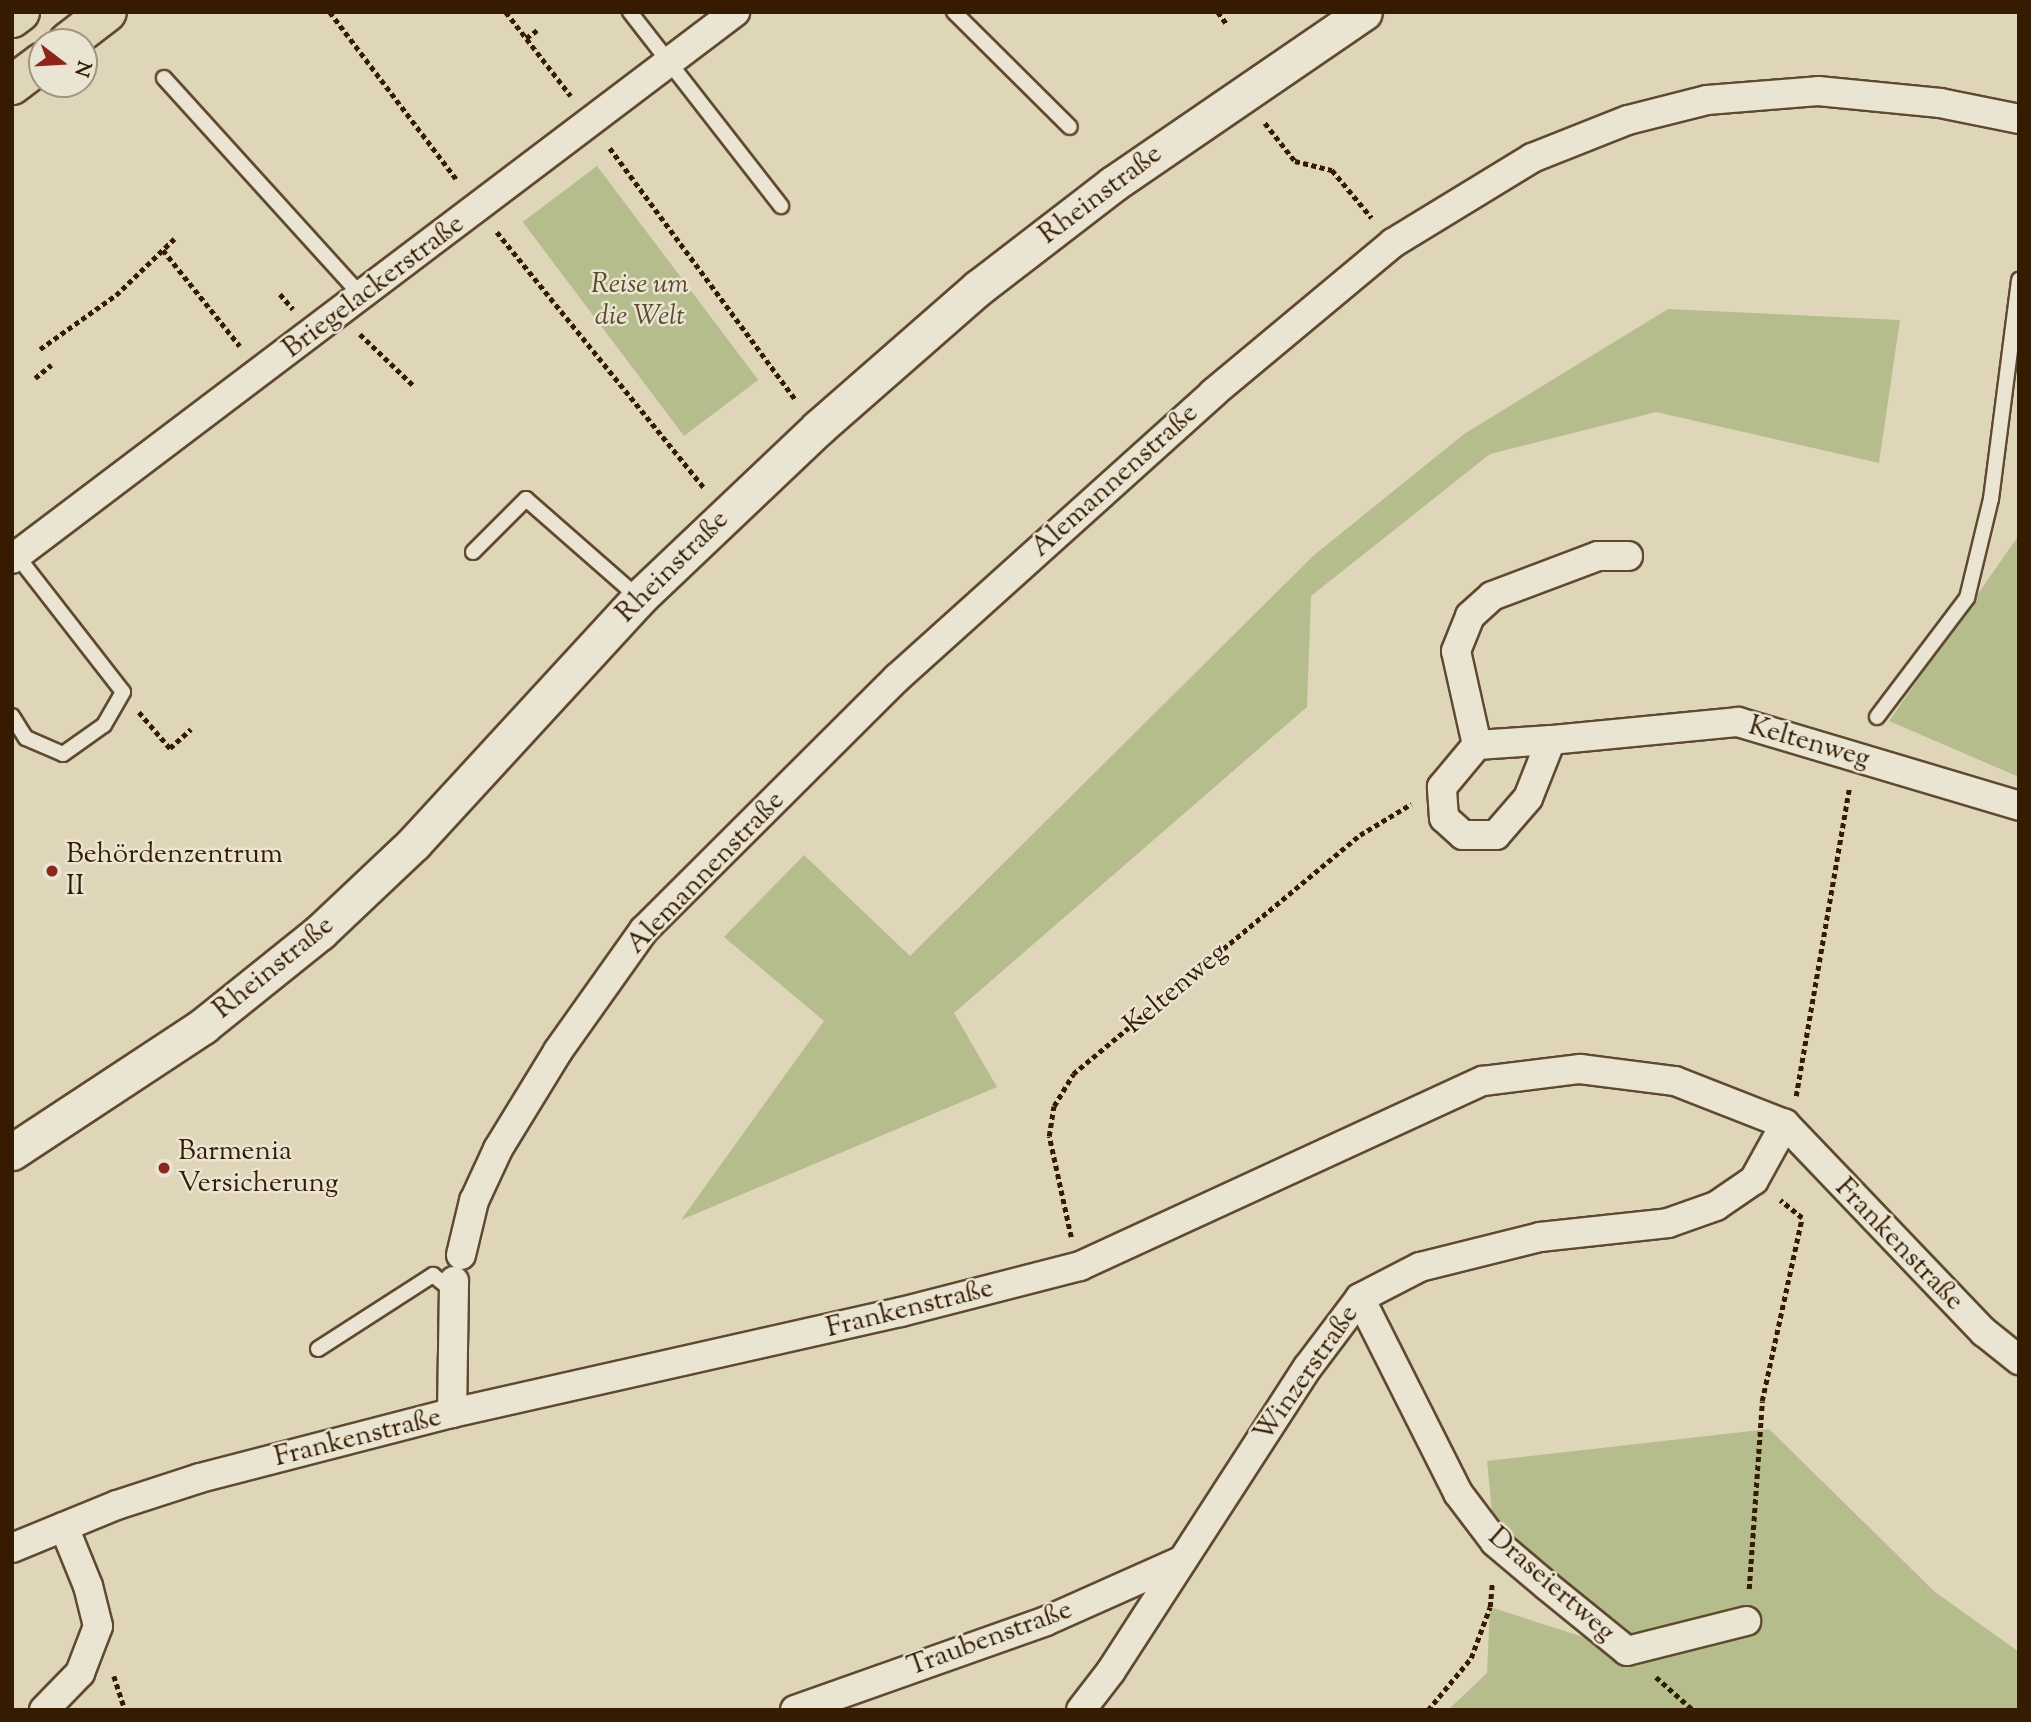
<!DOCTYPE html>
<meta charset="utf-8">
<style>
body{margin:0}
#map{position:relative;width:2031px;height:1722px;overflow:hidden;background:#dfd6b9;font-family:"Sorts Mill Goudy",serif}
div>[style]{position:absolute}
.green>*{inset:0;background:#b6bd8c;transform-origin:0 0}
.path>*{height:4.5px;margin-top:-2.25px;transform-origin:0;background:repeating-linear-gradient(90deg,#351b00 0 5px,transparent 0 8.5px)}
.roads{filter:drop-shadow(2px 0 #604a2e) drop-shadow(-2px 0 #604a2e) drop-shadow(0 2px #604a2e) drop-shadow(0 -2px #604a2e)}
.service>*{height:14px;margin:-7px;padding:0 7px;transform-origin:7px;border-radius:7px;background:#eae4d2}
.minor>*{height:28px;margin:-14px;padding:0 14px;transform-origin:14px;border-radius:14px;background:#eae4d2}
.tertiary>*{height:35px;margin:-17.5px;padding:0 17.5px;transform-origin:17.5px;border-radius:17.5px;background:#eae4d2}
.primary>*{height:38px;margin:-19px;padding:0 19px;transform-origin:19px;border-radius:19px;background:#dfd6b9}
.dots>*{width:19px;height:19px;translate:-50% -50%;box-sizing:border-box;border:4px solid #eae4d2;border-radius:50%}
span{translate:-50% -50%;white-space:nowrap;text-align:center;line-height:1.15;-webkit-text-stroke:5px #eae4d2;paint-order:stroke}
.street-label{font-size:28px;color:#351b00}
.park-label{font-size:28px;color:#5c4c2a;font-style:italic}
.poi-label{font-size:28px;color:#351b00}
.left{translate:0 -50%;text-align:left}
.frame{position:absolute;inset:0;border:14px solid #351b00;pointer-events:none}
.north{position:absolute;left:28px;top:28px;width:70px;height:70px;box-sizing:border-box;background:#eae4d2;border:2px solid #a2947e;border-radius:50%;rotate:107deg;font-size:19px;font-weight:700;line-height:28px;text-align:center;color:#351b00}
.north::after{content:'';display:block;margin:auto;width:24px;height:32px;background:#8f2418;clip-path:polygon(50% 0,100% 100%,50% 72%,0 100%)}
</style>
<div id="map">
<div class="green">
<div style="left:597px;top:166px;width:268px;height:93px;rotate:53deg"></div>
<div style="clip-path:polygon(1668px 309px,1900px 320px,1879px 463px,1656px 412px,1490px 454px,1311px 596px,1307px 707px,954px 1013px,997px 1087px,681px 1220px,824px 1021px,724px 937px,804px 855px,910px 956px,1313px 556px,1464px 434px)"></div>
<div style="clip-path:polygon(2019px 535px,2019px 777px,1889px 721px)"></div>
<div style="clip-path:polygon(1769px 1429px,1935px 1592px,2019px 1652px,2019px 1710px,1448px 1710px,1487px 1673px,1490px 1607px,1624px 1650px,1495px 1542px,1487px 1461px)"></div>
</div>
<div class="path">
<div style="left:330px;top:12px;width:212px;rotate:52.9deg"></div>
<div style="left:506px;top:12px;width:106px;rotate:52.3deg"></div>
<div style="left:1218px;top:12px;width:14px;rotate:54deg"></div>
<div style="left:526px;top:38px;width:16px;rotate:-35deg"></div>
<div style="left:1265px;top:123px;width:48px;rotate:51.7deg"></div>
<div style="left:1295px;top:161px;width:38px;rotate:14deg"></div>
<div style="left:1332px;top:170px;width:62px;rotate:50.2deg"></div>
<div style="left:610px;top:148px;width:313px;rotate:53.6deg"></div>
<div style="left:497px;top:232px;width:331px;rotate:51deg"></div>
<div style="left:163px;top:250px;width:123px;rotate:51.3deg"></div>
<div style="left:280px;top:294px;width:20px;rotate:49deg"></div>
<div style="left:360px;top:334px;width:76px;rotate:43.9deg"></div>
<div style="left:40px;top:349px;width:93px;rotate:-35.4deg"></div>
<div style="left:116px;top:295px;width:81px;rotate:-44deg"></div>
<div style="left:35px;top:378px;width:21px;rotate:-39deg"></div>
<div style="left:139px;top:712px;width:48px;rotate:49.3deg"></div>
<div style="left:170px;top:748px;width:28px;rotate:-42deg"></div>
<div style="left:1796px;top:1096px;width:313px;rotate:-80.2deg"></div>
<div style="left:1071px;top:1237px;width:103px;rotate:-102.3deg"></div>
<div style="left:1049px;top:1136px;width:30px;rotate:-81deg"></div>
<div style="left:1054px;top:1106px;width:37px;rotate:-59deg"></div>
<div style="left:1073px;top:1074px;width:373px;rotate:-39.8deg"></div>
<div style="left:1360px;top:835px;width:60px;rotate:-31.3deg"></div>
<div style="left:1749px;top:1589px;width:188px;rotate:-86deg"></div>
<div style="left:1762px;top:1401px;width:187px;rotate:-77.7deg"></div>
<div style="left:1802px;top:1218px;width:28px;rotate:-141deg"></div>
<div style="left:114px;top:1676px;width:36px;rotate:72deg"></div>
<div style="left:1656px;top:1677px;width:50px;rotate:41.7deg"></div>
<div style="left:1428px;top:1710px;width:67px;rotate:-50.4deg"></div>
<div style="left:1471px;top:1658px;width:54px;rotate:-69.6deg"></div>
<div style="left:1490px;top:1607px;width:24px;rotate:-85deg"></div>
</div>
<div class="roads">
<div class="service">
<div style="left:630px;top:12px;width:246px;rotate:52.1deg"></div>
<div style="left:954px;top:12px;width:163px;rotate:44.8deg"></div>
<div style="left:164px;top:78px;width:294px;rotate:47.8deg"></div>
<div style="left:473px;top:552px;width:75px;rotate:-45deg"></div>
<div style="left:526px;top:499px;width:149px;rotate:41.2deg"></div>
<div style="left:12px;top:716px;width:26px;rotate:58deg"></div>
<div style="left:26px;top:738px;width:40px;rotate:23.4deg"></div>
<div style="left:63px;top:754px;width:50px;rotate:-35.3deg"></div>
<div style="left:104px;top:725px;width:38px;rotate:-60deg"></div>
<div style="left:123px;top:692px;width:172px;rotate:-127.9deg"></div>
<div style="left:1877px;top:717px;width:149px;rotate:-52.9deg"></div>
<div style="left:1967px;top:598px;width:102px;rotate:-76.4deg"></div>
<div style="left:1991px;top:499px;width:221px;rotate:-82.7deg"></div>
<div style="left:318px;top:1349px;width:137px;rotate:-32.8deg"></div>
<div style="left:433px;top:1275px;width:27px;rotate:39deg"></div>
</div>
<div class="minor">
<div style="left:12px;top:559px;width:907px;rotate:-37.11deg"></div>
<div style="left:1551px;top:740px;width:188px;rotate:-5.5deg"></div>
<div style="left:1738px;top:722px;width:293px;rotate:16.6deg"></div>
<div style="left:1551px;top:740px;width:62px;rotate:111.6deg"></div>
<div style="left:1528px;top:798px;width:49px;rotate:130.9deg"></div>
<div style="left:1496px;top:835px;width:33px;rotate:180deg"></div>
<div style="left:1463px;top:835px;width:25px;rotate:-138deg"></div>
<div style="left:1444px;top:818px;width:31px;rotate:-94deg"></div>
<div style="left:1442px;top:787px;width:55px;rotate:-50.2deg"></div>
<div style="left:1477px;top:745px;width:74px;rotate:-3.9deg"></div>
<div style="left:1477px;top:745px;width:96px;rotate:-102.6deg"></div>
<div style="left:1456px;top:651px;width:38px;rotate:-68deg"></div>
<div style="left:1470px;top:616px;width:30px;rotate:-42deg"></div>
<div style="left:1492px;top:596px;width:113px;rotate:-20.7deg"></div>
<div style="left:1598px;top:556px;width:30px"></div>
<div style="left:461px;top:1255px;width:56px;rotate:-76.5deg"></div>
<div style="left:474px;top:1201px;width:57px;rotate:-65.2deg"></div>
<div style="left:498px;top:1149px;width:115px;rotate:-58.5deg"></div>
<div style="left:558px;top:1051px;width:148px;rotate:-54.6deg"></div>
<div style="left:644px;top:930px;width:357px;rotate:-44.9deg"></div>
<div style="left:897px;top:678px;width:426px;rotate:-42deg"></div>
<div style="left:1213px;top:393px;width:234px;rotate:-39.8deg"></div>
<div style="left:1393px;top:243px;width:163px;rotate:-31.4deg"></div>
<div style="left:1532px;top:158px;width:103px;rotate:-21.6deg"></div>
<div style="left:1628px;top:120px;width:81px;rotate:-14.2deg"></div>
<div style="left:1707px;top:100px;width:111px;rotate:-4.6deg"></div>
<div style="left:1818px;top:91px;width:123px;rotate:5.6deg"></div>
<div style="left:1940px;top:103px;width:81px;rotate:11.4deg"></div>
<div style="left:1360px;top:1298px;width:218px;rotate:63.3deg"></div>
<div style="left:1458px;top:1493px;width:61px;rotate:52.9deg"></div>
<div style="left:1495px;top:1542px;width:68px;rotate:40.2deg"></div>
<div style="left:1547px;top:1586px;width:103px;rotate:39.1deg"></div>
<div style="left:1627px;top:1651px;width:123px;rotate:-14.1deg"></div>
<div style="left:452px;top:1413px;width:132px;rotate:-89.1deg"></div>
<div style="left:12px;top:1548px;width:113px;rotate:-22.3deg"></div>
<div style="left:117px;top:1505px;width:87px;rotate:-18deg"></div>
<div style="left:200px;top:1478px;width:260px;rotate:-14.5deg"></div>
<div style="left:452px;top:1413px;width:460px;rotate:-12.7deg"></div>
<div style="left:901px;top:1312px;width:185px;rotate:-14.4deg"></div>
<div style="left:1080px;top:1266px;width:443px;rotate:-24.7deg"></div>
<div style="left:1483px;top:1081px;width:98px;rotate:-7.1deg"></div>
<div style="left:1580px;top:1069px;width:96px;rotate:7.2deg"></div>
<div style="left:1675px;top:1081px;width:118px;rotate:21.4deg"></div>
<div style="left:1785px;top:1124px;width:288px;rotate:46.3deg"></div>
<div style="left:1984px;top:1332px;width:45px;rotate:38.7deg"></div>
<div style="left:44px;top:1710px;width:52px;rotate:-45.8deg"></div>
<div style="left:80px;top:1673px;width:50px;rotate:-69deg"></div>
<div style="left:98px;top:1626px;width:41px;rotate:-104deg"></div>
<div style="left:88px;top:1586px;width:64px;rotate:-112.1deg"></div>
<div style="left:795px;top:1710px;width:266px;rotate:-19.5deg"></div>
<div style="left:1046px;top:1621px;width:148px;rotate:-24deg"></div>
<div style="left:1081px;top:1710px;width:49px;rotate:-52.4deg"></div>
<div style="left:1111px;top:1671px;width:362px;rotate:-57.1deg"></div>
<div style="left:1308px;top:1367px;width:86px;rotate:-53deg"></div>
<div style="left:1360px;top:1298px;width:68px;rotate:-27.3deg"></div>
<div style="left:1420px;top:1267px;width:124px;rotate:-14deg"></div>
<div style="left:1540px;top:1237px;width:129px;rotate:-6.2deg"></div>
<div style="left:1668px;top:1223px;width:51px;rotate:-19.5deg"></div>
<div style="left:1716px;top:1206px;width:46px;rotate:-34.4deg"></div>
<div style="left:1754px;top:1180px;width:64px;rotate:-61deg"></div>
</div>
<div class="tertiary">
<div style="left:12px;top:1152px;width:229px;rotate:-33.4deg"></div>
<div style="left:203px;top:1026px;width:150px;rotate:-38.8deg"></div>
<div style="left:320px;top:932px;width:129px;rotate:-43.4deg"></div>
<div style="left:414px;top:843px;width:333px;rotate:-47.4deg"></div>
<div style="left:639px;top:598px;width:247px;rotate:-43.5deg"></div>
<div style="left:818px;top:428px;width:213px;rotate:-41.2deg"></div>
<div style="left:978px;top:288px;width:170px;rotate:-37.6deg"></div>
<div style="left:1113px;top:184px;width:304px;rotate:-34.4deg"></div>
</div>
<div class="primary">
<div style="left:12px;top:18px;width:10px;rotate:-37deg"></div>
<div style="left:68px;top:42px;width:49px;rotate:-37.6deg"></div>
<div style="left:12px;top:85px;width:38px;rotate:-37deg"></div>
</div>
</div>
<div class="dots">
<div style="left:52px;top:871px;background:#8f2418"></div>
<div style="left:164px;top:1168px;background:#8f2418"></div>
</div>
<div class="street-label">
<span style="left:1101px;top:195px;rotate:-37deg">Rheinstraße</span>
<span style="left:374px;top:287px;rotate:-37deg">Briegelackerstraße</span>
<span style="left:1115px;top:481px;rotate:-42deg">Alemannenstraße</span>
<span style="left:673px;top:567px;rotate:-45deg">Rheinstraße</span>
<span style="left:1809px;top:743px;rotate:16deg">Keltenweg</span>
<span style="left:706px;top:873px;rotate:-46deg">Alemannenstraße</span>
<span style="left:274px;top:968px;rotate:-39deg">Rheinstraße</span>
<span style="left:1176px;top:989px;rotate:-40deg">Keltenweg</span>
<span style="left:1899px;top:1245px;rotate:46deg">Frankenstraße</span>
<span style="left:910px;top:1309px;rotate:-14deg">Frankenstraße</span>
<span style="left:1307px;top:1374px;rotate:-55deg">Winzerstraße</span>
<span style="left:358px;top:1438px;rotate:-14deg">Frankenstraße</span>
<span style="left:1551px;top:1585px;rotate:41deg">Draseiertweg</span>
<span style="left:990px;top:1639px;rotate:-20deg">Traubenstraße</span>
</div>
<div class="park-label">
<span style="left:640px;top:301px">Reise um<br>die Welt</span>
</div>
<div class="poi-label">
<span class="left" style="left:66px;top:871px">Behördenzentrum<br>II</span>
<span class="left" style="left:178px;top:1168px">Barmenia<br>Versicherung</span>
</div>
<div class="frame"></div>
<div class="north">N</div>
</div>
